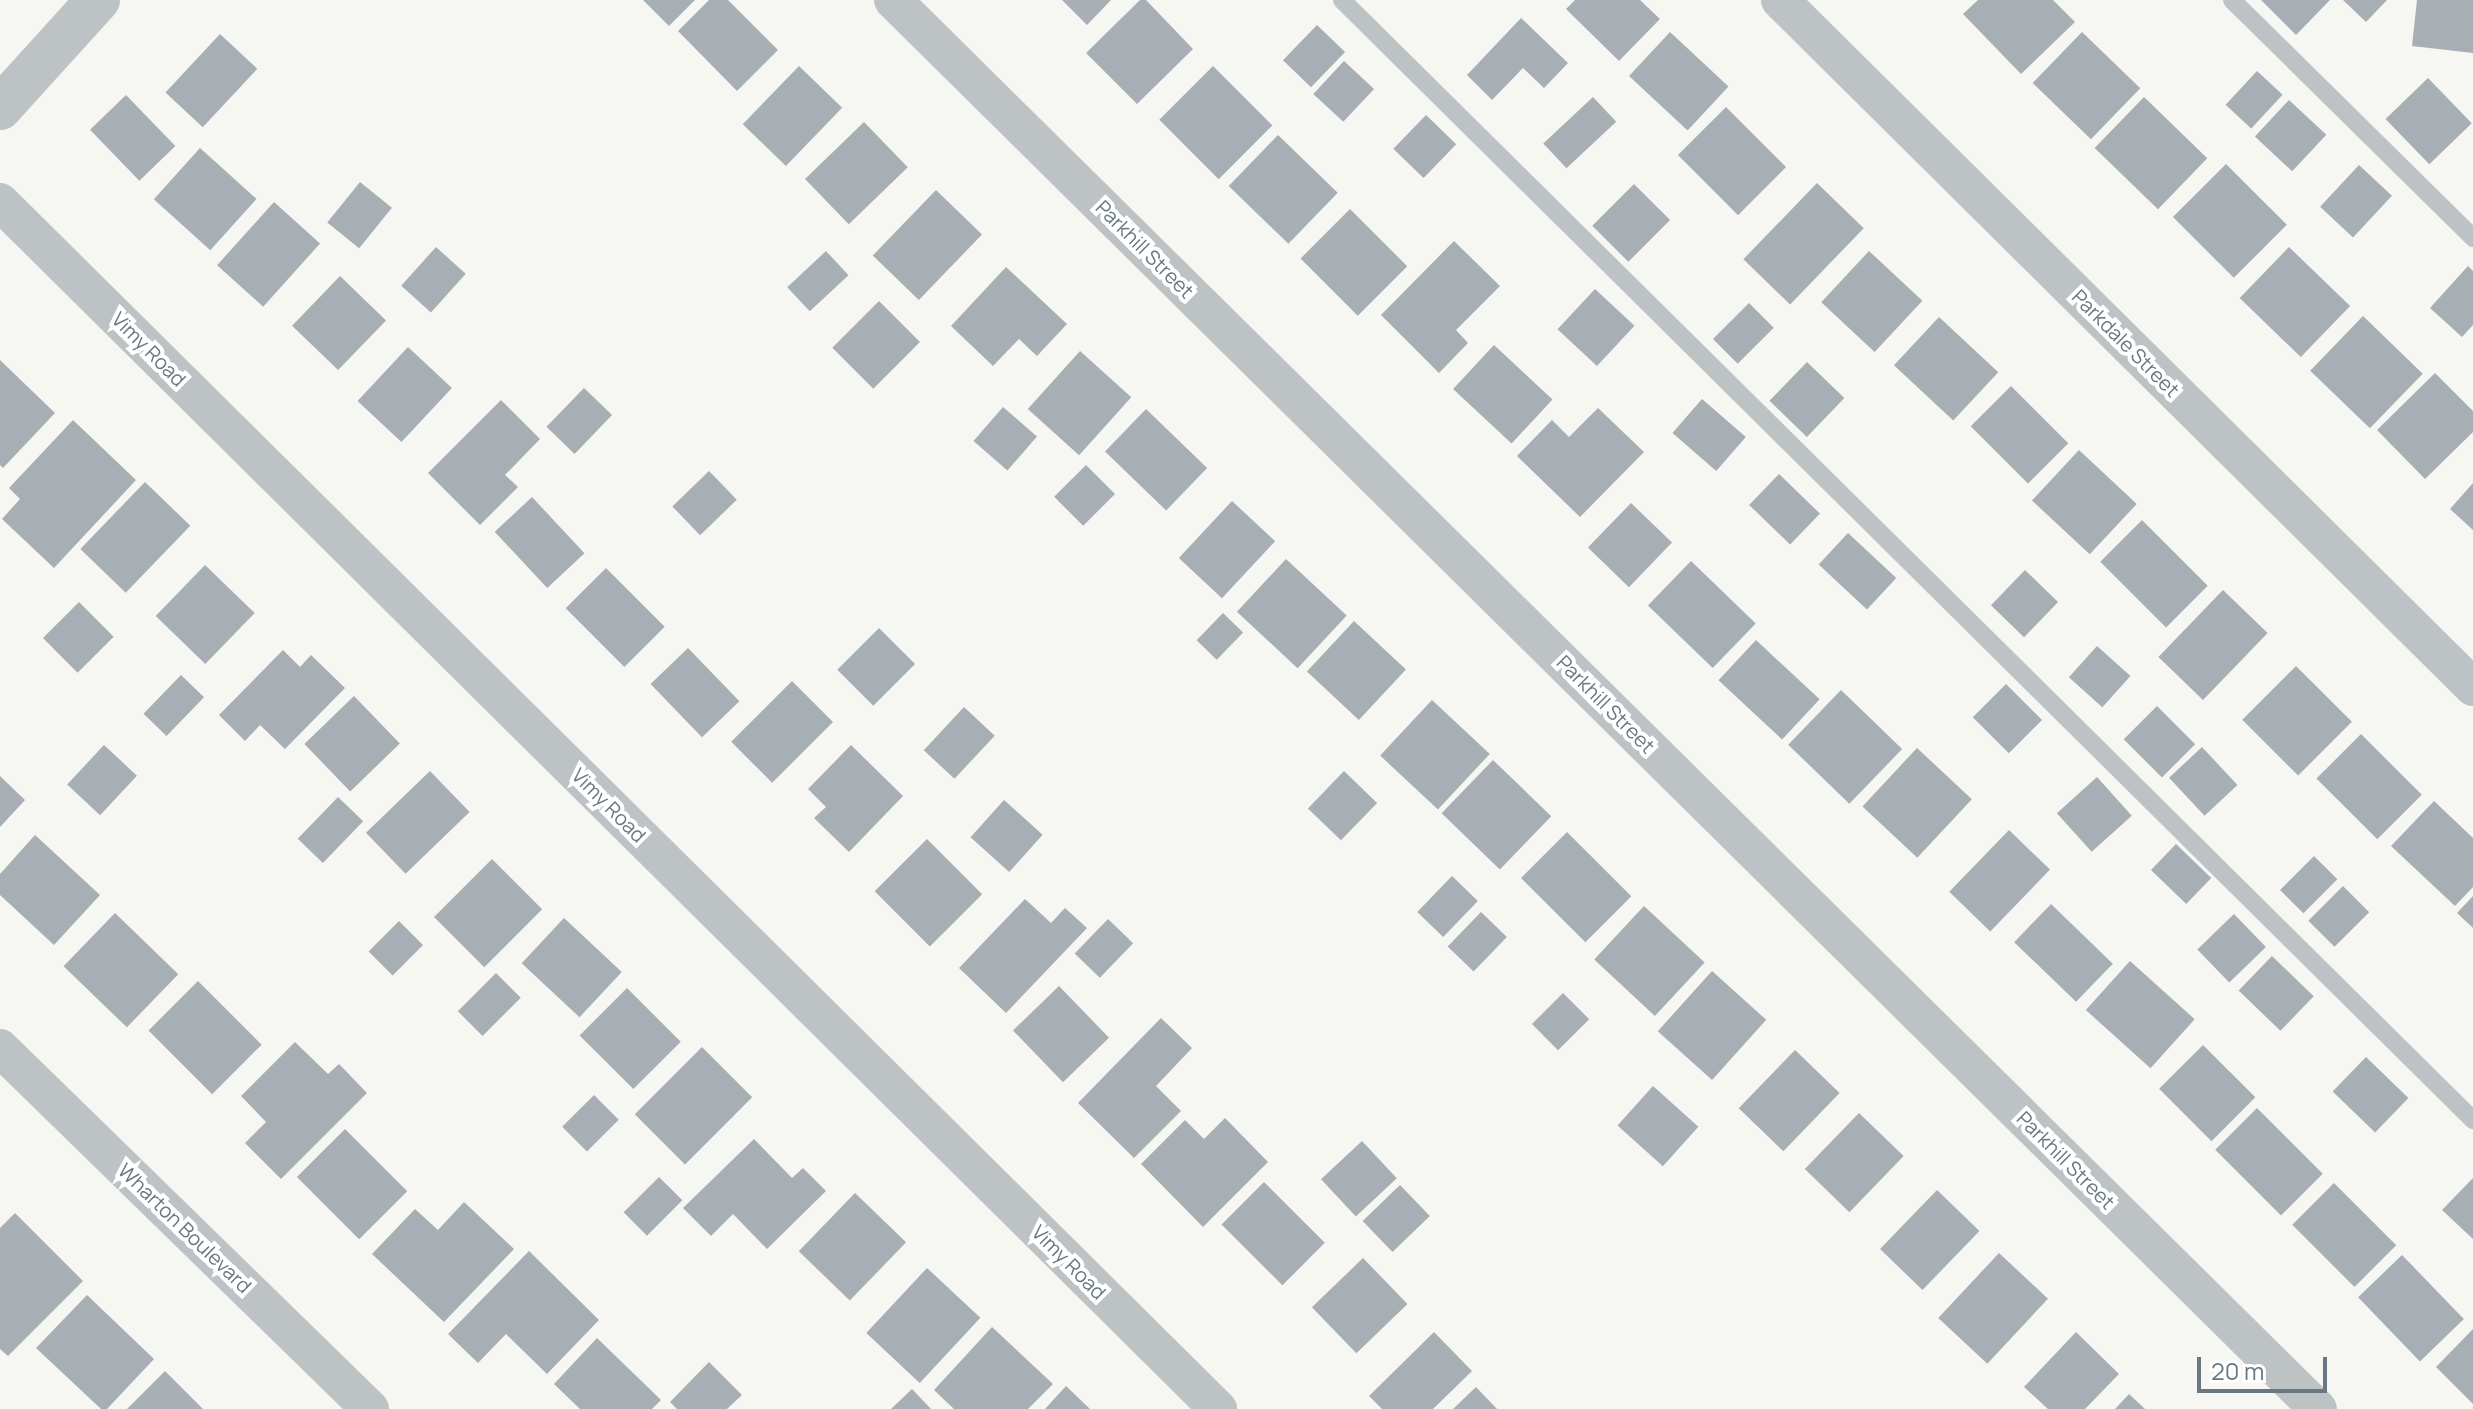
<!DOCTYPE html>
<style>
body{margin:0}
#map{position:relative;width:2473px;height:1409px;overflow:hidden;background:#f6f6f3;font-family:Manrope,sans-serif}
div>[style]{position:absolute}
.building>*{inset:0;background:#a7afb4;transform-origin:0 0}
.service>*{height:18px;margin:-9px;padding:0 9px;transform-origin:9px;border-radius:9px;background:#bdc2c5}
.minor>*{height:38px;margin:-19px;padding:0 19px;transform-origin:19px;border-radius:19px;background:#bdc2c5}
.tertiary>*{height:44px;margin:-22px;padding:0 22px;transform-origin:22px;border-radius:22px;background:#bdc2c5}
span{translate:-50% -50%;white-space:nowrap;text-align:center;line-height:1.15;-webkit-text-stroke:8px #fff;paint-order:stroke}
.street-label{font-size:20px;color:#677883}
.scale{position:absolute;left:2197px;top:1357px;width:130px;height:36px;box-sizing:border-box;border:4px solid #677883;border-top:0;padding-left:10px;font-size:24px;line-height:28px;white-space:nowrap;color:#677883;-webkit-text-stroke:6px #fff;paint-order:stroke}
</style>
<div id="map">
<div class="building">
<div style="clip-path:polygon(643px 0,695px 0,669px 26px)"></div>
<div style="clip-path:polygon(709px 0,728px 0,778px 50px,737px 91px,678px 31px)"></div>
<div style="clip-path:polygon(1062px 0,1111px 0,1087px 25px)"></div>
<div style="clip-path:polygon(1140px 0,1146px 0,1193px 49px,1137px 104px,1086px 53px)"></div>
<div style="clip-path:polygon(1575px 0,1640px 0,1660px 19px,1619px 61px,1566px 9px)"></div>
<div style="clip-path:polygon(1978px 0,2053px 0,2075px 22px,2021px 74px,1963px 14px)"></div>
<div style="clip-path:polygon(2261px 0,2330px 0,2296px 35px)"></div>
<div style="clip-path:polygon(2343px 0,2387px 0,2366px 22px)"></div>
<div style="clip-path:polygon(2417px 0,2473px 0,2473px 53px,2412px 46px)"></div>
<div style="clip-path:polygon(1521px 18px,1568px 63px,1544px 88px,1523px 68px,1492px 100px,1467px 75px)"></div>
<div style="left:1317px;top:25px;width:39px;height:49px;rotate:44deg"></div>
<div style="left:1670px;top:32px;width:80px;height:60px;rotate:43deg"></div>
<div style="left:2082px;top:32px;width:81px;height:71px;rotate:44deg"></div>
<div style="left:220px;top:34px;width:51px;height:80px;rotate:43deg"></div>
<div style="left:1344px;top:61px;width:41px;height:45px;rotate:43deg"></div>
<div style="left:799px;top:66px;width:60px;height:81px;rotate:44deg"></div>
<div style="left:1213px;top:66px;width:84px;height:76px;rotate:45deg"></div>
<div style="left:2257px;top:71px;width:35px;height:46px;rotate:43deg"></div>
<div style="left:2428px;top:78px;width:63px;height:59px;rotate:46deg"></div>
<div style="left:126px;top:95px;width:71px;height:50px;rotate:46deg"></div>
<div style="left:1593px;top:97px;width:34px;height:68px;rotate:47deg"></div>
<div style="left:2144px;top:97px;width:88px;height:71px;rotate:44deg"></div>
<div style="left:2289px;top:100px;width:51px;height:50px;rotate:43deg"></div>
<div style="left:1726px;top:107px;width:85px;height:68px;rotate:45deg"></div>
<div style="left:1426px;top:115px;width:42px;height:47px;rotate:44deg"></div>
<div style="left:864px;top:122px;width:63px;height:82px;rotate:46deg"></div>
<div style="left:1278px;top:135px;width:83px;height:71px;rotate:44deg"></div>
<div style="left:200px;top:148px;width:76px;height:69px;rotate:42deg"></div>
<div style="left:2226px;top:164px;width:86px;height:75px;rotate:45deg"></div>
<div style="left:2359px;top:165px;width:45px;height:57px;rotate:43deg"></div>
<div style="left:360px;top:182px;width:41px;height:52px;rotate:39deg"></div>
<div style="left:1817px;top:183px;width:65px;height:106px;rotate:44deg"></div>
<div style="left:1634px;top:184px;width:51px;height:59px;rotate:45deg"></div>
<div style="left:936px;top:190px;width:64px;height:91px;rotate:44deg"></div>
<div style="left:274px;top:202px;width:62px;height:85px;rotate:42deg"></div>
<div style="left:1350px;top:209px;width:81px;height:70px;rotate:45deg"></div>
<div style="clip-path:polygon(1454px 241px,1500px 286px,1456px 330px,1468px 343px,1439px 373px,1381px 315px)"></div>
<div style="left:436px;top:247px;width:40px;height:52px;rotate:42deg"></div>
<div style="left:2289px;top:247px;width:85px;height:71px;rotate:44deg"></div>
<div style="left:826px;top:251px;width:33px;height:53px;rotate:47deg"></div>
<div style="left:1869px;top:251px;width:73px;height:70px;rotate:43deg"></div>
<div style="clip-path:polygon(2468px 266px,2473px 271px,2473px 325px,2462px 337px,2430px 308px)"></div>
<div style="clip-path:polygon(1006px 267px,1067px 324px,1037px 356px,1019px 339px,993px 366px,951px 326px)"></div>
<div style="left:340px;top:276px;width:64px;height:69px;rotate:44deg"></div>
<div style="left:1595px;top:289px;width:54px;height:55px;rotate:43deg"></div>
<div style="left:879px;top:301px;width:58px;height:66px;rotate:45deg"></div>
<div style="left:1749px;top:303px;width:35px;height:51px;rotate:45deg"></div>
<div style="left:2363px;top:316px;width:83px;height:76px;rotate:44deg"></div>
<div style="left:1939px;top:317px;width:81px;height:66px;rotate:43deg"></div>
<div style="left:1494px;top:345px;width:80px;height:60px;rotate:43deg"></div>
<div style="left:408px;top:347px;width:60px;height:74px;rotate:43deg"></div>
<div style="left:1080px;top:351px;width:69px;height:78px;rotate:42deg"></div>
<div style="clip-path:polygon(0 360px,55px 413px,3px 468px,0 465px)"></div>
<div style="left:1807px;top:362px;width:52px;height:54px;rotate:44deg"></div>
<div style="clip-path:polygon(2435px 373px,2473px 411px,2473px 432px,2425px 479px,2377px 430px)"></div>
<div style="left:2011px;top:386px;width:81px;height:57px;rotate:45deg"></div>
<div style="left:584px;top:388px;width:39px;height:54px;rotate:44deg"></div>
<div style="left:1702px;top:399px;width:58px;height:45px;rotate:41deg"></div>
<div style="clip-path:polygon(501px 400px,540px 439px,505px 475px,518px 487px,480px 525px,428px 473px)"></div>
<div style="left:1003px;top:407px;width:45px;height:45px;rotate:41deg"></div>
<div style="clip-path:polygon(1598px 408px,1644px 452px,1580px 517px,1517px 456px,1552px 420px,1569px 437px)"></div>
<div style="left:1146px;top:409px;width:85px;height:59px;rotate:44deg"></div>
<div style="clip-path:polygon(73px 420px,136px 480px,54px 568px,2px 519px,20px 499px,9px 488px)"></div>
<div style="left:2079px;top:450px;width:79px;height:69px;rotate:43deg"></div>
<div style="left:1086px;top:465px;width:41px;height:45px;rotate:45deg"></div>
<div style="left:709px;top:471px;width:40px;height:51px;rotate:46deg"></div>
<div style="left:1779px;top:474px;width:57px;height:43px;rotate:44deg"></div>
<div style="left:145px;top:482px;width:63px;height:93px;rotate:44deg"></div>
<div style="clip-path:polygon(2473px 483px,2473px 530px,2450px 509px)"></div>
<div style="left:532px;top:497px;width:77px;height:51px;rotate:47deg"></div>
<div style="left:1232px;top:501px;width:59px;height:78px;rotate:43deg"></div>
<div style="left:1631px;top:503px;width:57px;height:62px;rotate:44deg"></div>
<div style="left:2142px;top:520px;width:93px;height:59px;rotate:45deg"></div>
<div style="left:1848px;top:533px;width:66px;height:43px;rotate:43deg"></div>
<div style="left:1286px;top:559px;width:83px;height:72px;rotate:43deg"></div>
<div style="left:1691px;top:561px;width:90px;height:62px;rotate:44deg"></div>
<div style="left:205px;top:565px;width:69px;height:71px;rotate:44deg"></div>
<div style="left:606px;top:568px;width:83px;height:57px;rotate:45deg"></div>
<div style="left:2025px;top:570px;width:46px;height:49px;rotate:44deg"></div>
<div style="left:2223px;top:590px;width:62px;height:93px;rotate:44deg"></div>
<div style="left:79px;top:602px;width:49px;height:51px;rotate:45deg"></div>
<div style="left:1223px;top:613px;width:28px;height:38px;rotate:44deg"></div>
<div style="left:1354px;top:621px;width:71px;height:69px;rotate:43deg"></div>
<div style="left:879px;top:628px;width:51px;height:59px;rotate:45deg"></div>
<div style="left:1756px;top:640px;width:87px;height:55px;rotate:43deg"></div>
<div style="left:2097px;top:646px;width:45px;height:42px;rotate:42deg"></div>
<div style="left:688px;top:648px;width:74px;height:52px;rotate:46deg"></div>
<div style="clip-path:polygon(283px 650px,300px 667px,311px 655px,345px 688px,285px 749px,260px 725px,245px 741px,219px 715px)"></div>
<div style="left:2296px;top:666px;width:79px;height:76px;rotate:45deg"></div>
<div style="left:181px;top:675px;width:32px;height:54px;rotate:44deg"></div>
<div style="left:792px;top:681px;width:58px;height:86px;rotate:45deg"></div>
<div style="left:2006px;top:684px;width:51px;height:47px;rotate:45deg"></div>
<div style="left:1841px;top:690px;width:85px;height:76px;rotate:44deg"></div>
<div style="left:354px;top:696px;width:66px;height:69px;rotate:46deg"></div>
<div style="left:1432px;top:700px;width:79px;height:76px;rotate:43deg"></div>
<div style="left:2157px;top:706px;width:54px;height:47px;rotate:45deg"></div>
<div style="left:964px;top:707px;width:42px;height:59px;rotate:43deg"></div>
<div style="left:2361px;top:734px;width:86px;height:63px;rotate:45deg"></div>
<div style="left:104px;top:745px;width:45px;height:54px;rotate:43deg"></div>
<div style="clip-path:polygon(851px 745px,903px 796px,849px 852px,814px 818px,826px 807px,808px 789px)"></div>
<div style="left:2202px;top:747px;width:52px;height:45px;rotate:47deg"></div>
<div style="left:1917px;top:748px;width:75px;height:80px;rotate:43deg"></div>
<div style="left:1493px;top:760px;width:81px;height:74px;rotate:44deg"></div>
<div style="left:430px;top:771px;width:57px;height:89px;rotate:46deg"></div>
<div style="left:1344px;top:771px;width:46px;height:52px;rotate:44deg"></div>
<div style="clip-path:polygon(0 776px,25px 800px,0 827px)"></div>
<div style="left:2097px;top:777px;width:52px;height:54px;rotate:48deg"></div>
<div style="left:338px;top:797px;width:35px;height:58px;rotate:44deg"></div>
<div style="left:1004px;top:800px;width:52px;height:50px;rotate:42deg"></div>
<div style="clip-path:polygon(2434px 801px,2473px 838px,2473px 887px,2455px 906px,2391px 846px)"></div>
<div style="left:2009px;top:830px;width:57px;height:86px;rotate:44deg"></div>
<div style="left:1567px;top:832px;width:91px;height:65px;rotate:45deg"></div>
<div style="clip-path:polygon(35px 835px,100px 895px,54px 945px,0 895px,0 874px)"></div>
<div style="left:927px;top:839px;width:78px;height:74px;rotate:45deg"></div>
<div style="left:2176px;top:844px;width:49px;height:36px;rotate:44deg"></div>
<div style="left:2314px;top:856px;width:33px;height:48px;rotate:45deg"></div>
<div style="left:492px;top:859px;width:71px;height:82px;rotate:45deg"></div>
<div style="left:1452px;top:876px;width:36px;height:50px;rotate:44deg"></div>
<div style="left:2343px;top:886px;width:37px;height:49px;rotate:45deg"></div>
<div style="clip-path:polygon(2473px 896px,2473px 928px,2457px 913px)"></div>
<div style="clip-path:polygon(1025px 899px,1051px 923px,1065px 908px,1087px 928px,1006px 1013px,959px 968px)"></div>
<div style="left:2051px;top:904px;width:86px;height:53px;rotate:44deg"></div>
<div style="left:1644px;top:906px;width:83px;height:73px;rotate:43deg"></div>
<div style="left:1481px;top:912px;width:36px;height:48px;rotate:44deg"></div>
<div style="left:115px;top:913px;width:88px;height:74px;rotate:44deg"></div>
<div style="left:2234px;top:914px;width:46px;height:51px;rotate:46deg"></div>
<div style="left:564px;top:918px;width:79px;height:62px;rotate:43deg"></div>
<div style="left:1108px;top:919px;width:35px;height:48px;rotate:44deg"></div>
<div style="left:399px;top:921px;width:34px;height:43px;rotate:45deg"></div>
<div style="left:2272px;top:956px;width:58px;height:48px;rotate:44deg"></div>
<div style="left:2130px;top:961px;width:87px;height:66px;rotate:42deg"></div>
<div style="left:1712px;top:971px;width:73px;height:81px;rotate:42deg"></div>
<div style="left:496px;top:973px;width:35px;height:54px;rotate:45deg"></div>
<div style="left:198px;top:981px;width:90px;height:70px;rotate:45deg"></div>
<div style="left:1059px;top:986px;width:72px;height:64px;rotate:46deg"></div>
<div style="left:627px;top:988px;width:76px;height:67px;rotate:45deg"></div>
<div style="left:1563px;top:993px;width:37px;height:44px;rotate:45deg"></div>
<div style="clip-path:polygon(1161px 1018px,1192px 1048px,1156px 1086px,1181px 1111px,1134px 1158px,1078px 1103px)"></div>
<div style="clip-path:polygon(295px 1042px,328px 1074px,339px 1064px,367px 1093px,281px 1179px,245px 1143px,266px 1122px,241px 1096px)"></div>
<div style="left:2203px;top:1045px;width:74px;height:62px;rotate:45deg"></div>
<div style="left:702px;top:1047px;width:71px;height:95px;rotate:45deg"></div>
<div style="left:1795px;top:1050px;width:62px;height:81px;rotate:44deg"></div>
<div style="left:2366px;top:1057px;width:59px;height:48px;rotate:44deg"></div>
<div style="left:1653px;top:1086px;width:61px;height:53px;rotate:42deg"></div>
<div style="left:594px;top:1095px;width:35px;height:45px;rotate:45deg"></div>
<div style="left:2257px;top:1108px;width:93px;height:59px;rotate:45deg"></div>
<div style="left:1859px;top:1113px;width:62px;height:78px;rotate:44deg"></div>
<div style="clip-path:polygon(1225px 1118px,1268px 1162px,1203px 1227px,1141px 1164px,1185px 1120px,1204px 1139px)"></div>
<div style="left:345px;top:1129px;width:88px;height:68px;rotate:45deg"></div>
<div style="clip-path:polygon(754px 1139px,792px 1178px,803px 1168px,826px 1191px,767px 1249px,733px 1214px,711px 1236px,683px 1208px)"></div>
<div style="left:1362px;top:1141px;width:51px;height:56px;rotate:47deg"></div>
<div style="left:659px;top:1177px;width:33px;height:50px;rotate:45deg"></div>
<div style="clip-path:polygon(2473px 1178px,2473px 1239px,2442px 1210px)"></div>
<div style="left:1264px;top:1182px;width:86px;height:60px;rotate:45deg"></div>
<div style="left:2334px;top:1183px;width:88px;height:59px;rotate:45deg"></div>
<div style="left:1400px;top:1185px;width:43px;height:52px;rotate:46deg"></div>
<div style="left:1937px;top:1190px;width:59px;height:82px;rotate:44deg"></div>
<div style="left:855px;top:1193px;width:71px;height:81px;rotate:44deg"></div>
<div style="clip-path:polygon(464px 1202px,514px 1249px,444px 1322px,372px 1254px,415px 1209px,438px 1230px)"></div>
<div style="clip-path:polygon(15px 1213px,83px 1281px,8px 1356px,0 1349px,0 1228px)"></div>
<div style="clip-path:polygon(529px 1251px,599px 1320px,547px 1374px,506px 1334px,478px 1363px,448px 1334px)"></div>
<div style="left:1999px;top:1253px;width:67px;height:89px;rotate:43deg"></div>
<div style="left:2402px;top:1255px;width:89px;height:61px;rotate:46deg"></div>
<div style="left:1363px;top:1258px;width:64px;height:71px;rotate:46deg"></div>
<div style="left:927px;top:1268px;width:73px;height:89px;rotate:43deg"></div>
<div style="clip-path:polygon(87px 1295px,154px 1359px,107px 1409px,101px 1409px,36px 1348px)"></div>
<div style="clip-path:polygon(992px 1327px,1053px 1384px,1028px 1409px,954px 1409px,934px 1390px)"></div>
<div style="clip-path:polygon(2473px 1329px,2473px 1404px,2436px 1367px)"></div>
<div style="clip-path:polygon(1434px 1332px,1472px 1371px,1433px 1409px,1382px 1409px,1369px 1396px)"></div>
<div style="clip-path:polygon(2076px 1332px,2119px 1374px,2085px 1409px,2048px 1409px,2024px 1387px)"></div>
<div style="clip-path:polygon(597px 1338px,661px 1400px,652px 1409px,580px 1409px,554px 1384px)"></div>
<div style="clip-path:polygon(709px 1362px,742px 1395px,727px 1409px,677px 1409px,670px 1402px)"></div>
<div style="clip-path:polygon(165px 1371px,203px 1409px,127px 1409px)"></div>
<div style="clip-path:polygon(1066px 1386px,1090px 1409px,1045px 1409px)"></div>
<div style="clip-path:polygon(1476px 1387px,1497px 1409px,1453px 1409px)"></div>
<div style="clip-path:polygon(912px 1389px,931px 1409px,891px 1409px)"></div>
<div style="clip-path:polygon(2129px 1394px,2145px 1409px,2115px 1409px)"></div>
</div>
<div class="service">
<div style="left:1342px;top:0;width:1592px;rotate:44.72deg"></div>
<div style="left:2232px;top:0;width:339px;rotate:44.6deg"></div>
</div>
<div class="minor">
<div style="left:893px;top:0;width:2004px;rotate:44.68deg"></div>
<div style="left:1780px;top:0;width:976px;rotate:44.75deg"></div>
<div style="left:0;top:202px;width:1715px;rotate:44.74deg"></div>
<div style="left:0;top:1048px;width:517px;rotate:44.29deg"></div>
</div>
<div class="tertiary">
<div style="left:0;top:108px;width:146px;rotate:-47.8deg"></div>
</div>
<div class="street-label">
<span style="left:1145px;top:249px;rotate:45deg">Parkhill Street</span>
<span style="left:2126px;top:343px;rotate:45deg">Parkdale Street</span>
<span style="left:149px;top:349px;rotate:45deg">Vimy Road</span>
<span style="left:1606px;top:704px;rotate:45deg">Parkhill Street</span>
<span style="left:609px;top:805px;rotate:45deg">Vimy Road</span>
<span style="left:2066px;top:1160px;rotate:45deg">Parkhill Street</span>
<span style="left:185px;top:1228px;rotate:44deg">Wharton Boulevard</span>
<span style="left:1069px;top:1262px;rotate:45deg">Vimy Road</span>
</div>
<div class="scale">20 m</div>
</div>
